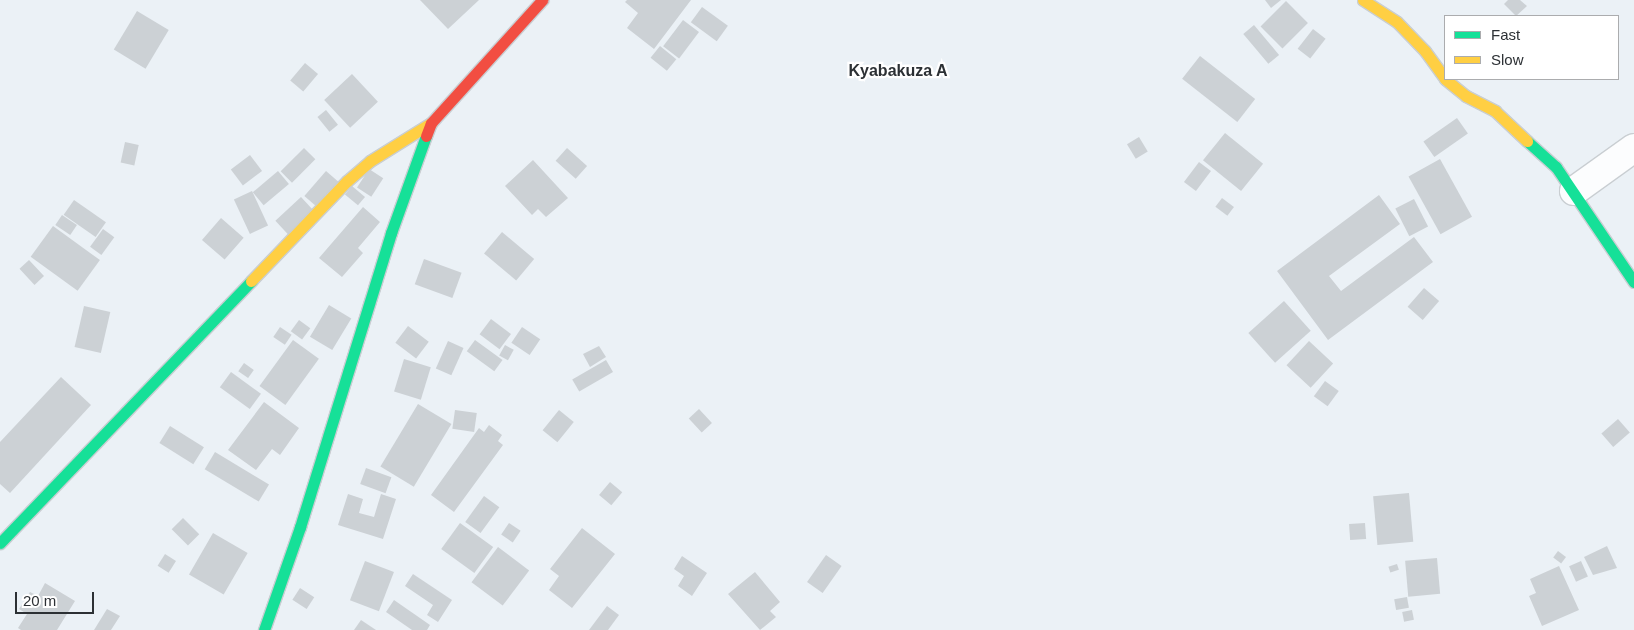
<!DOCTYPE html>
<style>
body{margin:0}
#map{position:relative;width:1634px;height:630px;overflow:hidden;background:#ebf1f6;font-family:Helvetica,sans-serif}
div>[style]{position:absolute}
.building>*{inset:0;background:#ccd1d5;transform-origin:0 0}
.roads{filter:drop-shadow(1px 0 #c9ced2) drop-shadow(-1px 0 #c9ced2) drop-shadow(0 1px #c9ced2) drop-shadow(0 -1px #c9ced2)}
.street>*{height:28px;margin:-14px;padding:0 14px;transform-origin:14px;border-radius:14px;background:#fcfdfe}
.fast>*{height:11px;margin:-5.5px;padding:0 5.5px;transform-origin:5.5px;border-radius:5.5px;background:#16e098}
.slow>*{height:11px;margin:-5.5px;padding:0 5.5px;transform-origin:5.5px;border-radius:5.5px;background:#ffcf43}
.jam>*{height:11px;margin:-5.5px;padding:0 5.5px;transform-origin:5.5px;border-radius:5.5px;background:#f24e42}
span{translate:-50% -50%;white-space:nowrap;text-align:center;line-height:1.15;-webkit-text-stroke:4.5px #fff;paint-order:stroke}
.quarter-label{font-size:16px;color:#2c3034;font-weight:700}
.legend{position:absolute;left:1444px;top:15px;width:175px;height:65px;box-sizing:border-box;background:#fff;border:1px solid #abacae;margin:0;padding:6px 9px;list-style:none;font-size:15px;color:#2c3034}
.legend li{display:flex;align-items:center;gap:10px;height:25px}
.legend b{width:25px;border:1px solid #abacae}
.scale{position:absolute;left:15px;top:592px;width:79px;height:22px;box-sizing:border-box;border:2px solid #2c3034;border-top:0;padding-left:6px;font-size:15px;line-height:18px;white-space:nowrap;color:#2c3034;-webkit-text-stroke:4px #fff;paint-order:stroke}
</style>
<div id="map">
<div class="building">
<div style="clip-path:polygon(420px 0,479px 0,448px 29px)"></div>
<div style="clip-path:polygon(627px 0,691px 0,654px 49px,627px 28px,638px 13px,625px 2px)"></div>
<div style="clip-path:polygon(1265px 0,1281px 0,1271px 8px)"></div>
<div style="clip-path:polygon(1508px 0,1520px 0,1527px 6px,1516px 16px,1504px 4px)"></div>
<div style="left:1286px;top:1px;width:31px;height:36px;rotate:45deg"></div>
<div style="left:702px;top:7px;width:32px;height:19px;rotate:36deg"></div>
<div style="left:137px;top:11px;width:37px;height:45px;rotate:31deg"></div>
<div style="left:683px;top:20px;width:20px;height:33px;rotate:37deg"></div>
<div style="left:1254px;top:25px;width:39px;height:14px;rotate:50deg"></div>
<div style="left:1313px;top:29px;width:16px;height:25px;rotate:38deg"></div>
<div style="left:660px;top:46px;width:21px;height:15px;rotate:39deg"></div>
<div style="left:1200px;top:56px;width:70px;height:29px;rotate:38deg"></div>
<div style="left:305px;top:63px;width:17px;height:23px;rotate:40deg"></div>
<div style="left:352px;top:74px;width:38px;height:38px;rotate:47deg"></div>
<div style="left:326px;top:110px;width:19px;height:11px;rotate:51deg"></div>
<div style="left:1457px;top:118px;width:19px;height:41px;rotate:55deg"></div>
<div style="left:1225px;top:133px;width:49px;height:35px;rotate:39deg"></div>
<div style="left:1139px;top:137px;width:17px;height:14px;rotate:59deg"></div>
<div style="left:125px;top:142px;width:14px;height:21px;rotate:12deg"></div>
<div style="left:304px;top:148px;width:16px;height:33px;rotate:45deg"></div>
<div style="left:567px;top:148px;width:27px;height:17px;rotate:42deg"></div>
<div style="left:250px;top:155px;width:20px;height:24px;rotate:53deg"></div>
<div style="left:1440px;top:159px;width:66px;height:36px;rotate:61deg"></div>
<div style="clip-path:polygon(533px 160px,568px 198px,546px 217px,538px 209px,532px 215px,505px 186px)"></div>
<div style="left:1199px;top:162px;width:15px;height:25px;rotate:37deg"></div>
<div style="left:369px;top:169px;width:17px;height:22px;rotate:33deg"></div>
<div style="left:278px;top:171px;width:17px;height:33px;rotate:50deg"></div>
<div style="left:326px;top:171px;width:18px;height:33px;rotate:41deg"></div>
<div style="left:352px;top:186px;width:17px;height:11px;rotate:40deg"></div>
<div style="left:252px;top:191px;width:38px;height:20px;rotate:65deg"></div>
<div style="clip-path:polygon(1379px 195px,1400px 224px,1329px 276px,1341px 291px,1414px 237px,1433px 262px,1328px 340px,1277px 271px)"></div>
<div style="left:301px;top:197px;width:19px;height:35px;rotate:47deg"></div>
<div style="left:1222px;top:198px;width:15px;height:11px;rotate:37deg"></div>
<div style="left:1414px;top:199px;width:31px;height:21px;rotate:63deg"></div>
<div style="left:74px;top:200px;width:39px;height:18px;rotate:35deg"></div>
<div style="clip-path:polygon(363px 207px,380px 222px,358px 248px,363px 253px,342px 277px,319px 258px)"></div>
<div style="left:62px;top:215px;width:18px;height:12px;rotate:34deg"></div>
<div style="left:221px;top:218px;width:30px;height:29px;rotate:41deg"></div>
<div style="left:53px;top:226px;width:58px;height:38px;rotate:36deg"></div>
<div style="left:103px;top:229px;width:14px;height:22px;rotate:36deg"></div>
<div style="left:502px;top:232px;width:42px;height:28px;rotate:40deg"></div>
<div style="left:424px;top:259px;width:40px;height:27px;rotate:20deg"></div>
<div style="left:29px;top:260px;width:22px;height:13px;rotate:47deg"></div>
<div style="left:1424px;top:288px;width:20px;height:25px;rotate:41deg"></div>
<div style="left:1284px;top:301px;width:40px;height:48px;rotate:48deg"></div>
<div style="left:329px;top:305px;width:26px;height:37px;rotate:31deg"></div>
<div style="left:84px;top:306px;width:27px;height:42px;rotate:13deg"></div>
<div style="left:491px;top:319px;width:25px;height:19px;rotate:37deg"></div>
<div style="left:299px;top:320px;width:14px;height:14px;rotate:36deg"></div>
<div style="left:408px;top:326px;width:26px;height:21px;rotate:37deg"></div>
<div style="left:280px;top:327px;width:14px;height:12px;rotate:34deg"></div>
<div style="left:522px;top:327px;width:22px;height:19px;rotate:34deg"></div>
<div style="left:293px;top:340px;width:32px;height:57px;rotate:36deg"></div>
<div style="left:475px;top:340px;width:34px;height:14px;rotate:36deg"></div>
<div style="left:448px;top:341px;width:17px;height:30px;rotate:24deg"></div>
<div style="left:1309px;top:341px;width:33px;height:33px;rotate:43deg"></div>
<div style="left:505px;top:345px;width:10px;height:12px;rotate:29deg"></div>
<div style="clip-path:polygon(599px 346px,606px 357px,590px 367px,583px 354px)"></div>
<div style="left:404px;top:359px;width:28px;height:34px;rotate:17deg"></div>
<div style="left:606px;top:360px;width:14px;height:39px;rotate:60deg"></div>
<div style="left:244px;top:363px;width:12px;height:10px;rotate:35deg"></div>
<div style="left:231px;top:372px;width:37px;height:19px;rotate:36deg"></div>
<div style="clip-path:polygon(61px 377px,91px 405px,10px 493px,0 484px,0 442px)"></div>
<div style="left:1325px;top:381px;width:17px;height:19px;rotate:36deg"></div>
<div style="clip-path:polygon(264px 402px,299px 428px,280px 455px,272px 449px,256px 470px,228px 450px)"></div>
<div style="left:418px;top:404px;width:39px;height:73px;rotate:31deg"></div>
<div style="left:699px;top:409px;width:19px;height:14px;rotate:47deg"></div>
<div style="left:455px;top:410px;width:22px;height:19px;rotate:8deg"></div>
<div style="left:559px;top:410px;width:19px;height:26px;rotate:39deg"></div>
<div style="left:1618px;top:419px;width:18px;height:22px;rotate:49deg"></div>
<div style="clip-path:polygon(489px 425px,502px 435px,498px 441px,503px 445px,454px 512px,431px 495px,479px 428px,484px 432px)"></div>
<div style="left:170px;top:426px;width:40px;height:20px;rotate:32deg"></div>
<div style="left:215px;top:452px;width:63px;height:20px;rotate:31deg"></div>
<div style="left:366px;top:468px;width:27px;height:17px;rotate:20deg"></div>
<div style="left:610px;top:482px;width:16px;height:17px;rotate:40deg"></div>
<div style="left:1409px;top:493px;width:49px;height:36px;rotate:85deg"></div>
<div style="clip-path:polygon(348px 494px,363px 499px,359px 513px,374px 517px,381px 494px,396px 499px,383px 539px,338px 525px)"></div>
<div style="left:484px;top:496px;width:19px;height:32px;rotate:36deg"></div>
<div style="left:183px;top:518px;width:23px;height:16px;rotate:45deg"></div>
<div style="left:460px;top:523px;width:41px;height:32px;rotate:36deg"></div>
<div style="left:509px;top:523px;width:14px;height:14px;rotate:34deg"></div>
<div style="left:1365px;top:523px;width:16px;height:16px;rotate:86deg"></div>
<div style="clip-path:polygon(582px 528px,615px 554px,572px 608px,549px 590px,559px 576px,550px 569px)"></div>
<div style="left:213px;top:533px;width:40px;height:48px;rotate:30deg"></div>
<div style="clip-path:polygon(1607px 546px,1617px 568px,1593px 575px,1584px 557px)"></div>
<div style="left:498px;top:547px;width:39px;height:44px;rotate:37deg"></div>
<div style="left:1558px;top:551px;width:10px;height:8px;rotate:37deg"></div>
<div style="left:165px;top:554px;width:13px;height:14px;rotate:32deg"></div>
<div style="left:826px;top:555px;width:19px;height:33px;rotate:35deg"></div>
<div style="clip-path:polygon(682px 556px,707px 573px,692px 596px,678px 586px,684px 576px,674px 569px)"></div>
<div style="left:1437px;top:558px;width:36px;height:32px;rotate:85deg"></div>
<div style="left:365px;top:561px;width:31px;height:42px;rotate:21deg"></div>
<div style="left:1581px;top:561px;width:17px;height:13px;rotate:66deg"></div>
<div style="left:1397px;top:564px;width:6px;height:9px;rotate:72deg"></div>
<div style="clip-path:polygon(1559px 566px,1579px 610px,1542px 626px,1529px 596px,1536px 593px,1530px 579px)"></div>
<div style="clip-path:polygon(755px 572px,780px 602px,770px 611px,776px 617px,760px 630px,728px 594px)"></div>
<div style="clip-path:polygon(413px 574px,452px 600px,438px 622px,427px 615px,433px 605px,405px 586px)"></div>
<div style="clip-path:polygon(45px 583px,75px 601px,57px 630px,21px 630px,18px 628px,27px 614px,19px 609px,30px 592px,38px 596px)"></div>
<div style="left:300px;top:588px;width:17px;height:14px;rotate:33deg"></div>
<div style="left:1407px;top:597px;width:11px;height:13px;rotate:80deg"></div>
<div style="clip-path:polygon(394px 600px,430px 625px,427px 630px,412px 630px,386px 612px)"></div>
<div style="clip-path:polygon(607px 606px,619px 615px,608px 630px,589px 630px)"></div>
<div style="clip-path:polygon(107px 609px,120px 616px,111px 630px,94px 630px)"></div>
<div style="left:1412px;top:610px;width:10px;height:10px;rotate:79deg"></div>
<div style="clip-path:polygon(361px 620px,376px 630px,354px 630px)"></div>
</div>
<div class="roads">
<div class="street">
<div style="left:1574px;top:191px;width:74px;rotate:-35.6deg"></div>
</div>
<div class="fast">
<div style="left:1527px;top:141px;width:39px;rotate:42deg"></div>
<div style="left:1556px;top:167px;width:139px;rotate:55.9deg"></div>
<div style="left:0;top:543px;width:363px;rotate:-46.2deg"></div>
<div style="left:264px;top:630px;width:109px;rotate:-70.7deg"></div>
<div style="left:300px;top:527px;width:308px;rotate:-72.8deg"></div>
<div style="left:391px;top:233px;width:103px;rotate:-70.2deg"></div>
</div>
<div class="slow">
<div style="left:1363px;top:0;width:40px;rotate:32.9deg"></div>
<div style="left:1397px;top:22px;width:40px;rotate:46deg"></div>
<div style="left:1425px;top:51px;width:34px;rotate:54deg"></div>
<div style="left:1445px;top:79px;width:27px;rotate:39deg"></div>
<div style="left:1466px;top:96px;width:33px;rotate:27deg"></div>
<div style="left:1495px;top:111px;width:44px;rotate:43.2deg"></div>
<div style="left:251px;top:281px;width:139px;rotate:-46.2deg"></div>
<div style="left:347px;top:181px;width:30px;rotate:-41deg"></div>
<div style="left:370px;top:161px;width:72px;rotate:-31.9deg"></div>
</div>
<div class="jam">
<div style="left:426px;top:136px;width:14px;rotate:-69deg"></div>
<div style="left:431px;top:123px;width:166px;rotate:-47.9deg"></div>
</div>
</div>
<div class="quarter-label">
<span style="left:898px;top:71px">Kyabakuza A</span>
</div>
<ul class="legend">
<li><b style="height:6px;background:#16e098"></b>Fast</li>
<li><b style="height:6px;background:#ffcf43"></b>Slow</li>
</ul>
<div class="scale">20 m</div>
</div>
